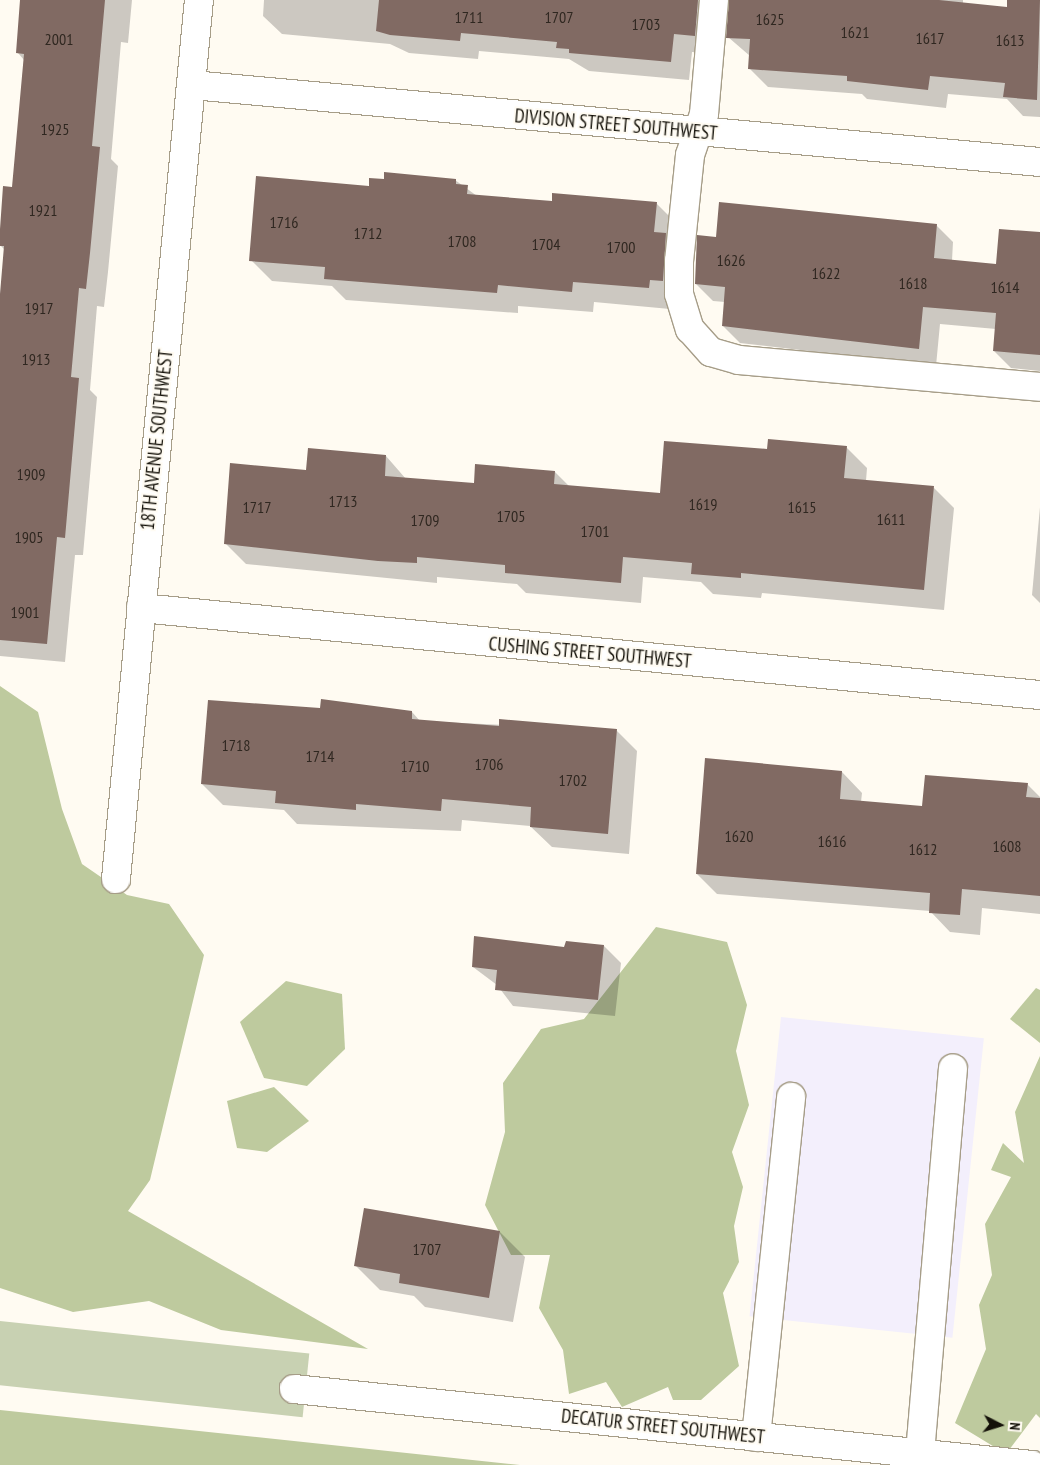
<!DOCTYPE html>
<style>
body{margin:0}
#map{position:relative;width:1040px;height:1465px;overflow:hidden;background:#fffbf2;font-family:"PT Sans Narrow",sans-serif}
div>[style]{position:absolute}
.industrial>*{inset:0;background:#f3effc;transform-origin:0 0}
.green>*{inset:0;background:#c8d1b2;transform-origin:0 0}
.forest>*{inset:0;background:#beca9e}
.shadow>*{inset:0;background:#0003}
.building>*{inset:0;background:#816a63}
.roads{filter:drop-shadow(1px 0 #a69d88) drop-shadow(-1px 0 #a69d88) drop-shadow(0 1px #a69d88) drop-shadow(0 -1px #a69d88)}
.minor>*{height:28px;margin:-14px;padding:0 14px;transform-origin:14px;border-radius:14px;background:#fff}
span{translate:-50% -50%;white-space:nowrap;text-align:center;line-height:1.15;-webkit-text-stroke:4px #fffbf2;paint-order:stroke}
.number-label{font-size:16px;color:#2f2720}
.number-label span{-webkit-text-stroke-width:0}
.street-label{font-size:19px;color:#141109}
.north{position:absolute;left:975px;top:1400px;width:50px;height:50px;-webkit-text-stroke:4px #fffbf2;paint-order:stroke;rotate:95deg;font-size:14px;font-weight:700;line-height:20px;text-align:center;color:#141109}
.north::after{content:'';display:block;margin:auto;width:18px;height:22px;background:#141109;clip-path:polygon(50% 0,100% 100%,50% 72%,0 100%)}
</style>
<div id="map">
<div class="industrial">
<div style="left:781px;top:1017px;width:204px;height:301px;rotate:6deg"></div>
</div>
<div class="green">
<div style="left:0;top:1321px;width:311px;height:64px;rotate:6deg"></div>
</div>
<div class="forest">
<div style="clip-path:polygon(0 686px,38px 712px,62px 809px,82px 864px,127px 895px,169px 904px,204px 955px,150px 1180px,128px 1211px,368px 1349px,221px 1330px,149px 1301px,73px 1312px,0 1288px)"></div>
<div style="clip-path:polygon(656px 927px,727px 942px,747px 1005px,736px 1051px,749px 1105px,732px 1152px,743px 1187px,734px 1226px,739px 1262px,723px 1293px,739px 1366px,701px 1400px,673px 1400px,668px 1387px,622px 1407px,606px 1382px,569px 1394px,563px 1350px,539px 1308px,550px 1255px,511px 1255px,485px 1205px,505px 1132px,503px 1083px,541px 1029px,584px 1019px)"></div>
<div style="clip-path:polygon(286px 981px,342px 994px,345px 1049px,307px 1086px,264px 1078px,240px 1022px)"></div>
<div style="clip-path:polygon(1036px 988px,1040px 990px,1040px 1043px,1010px 1019px)"></div>
<div style="clip-path:polygon(1040px 1056px,1040px 1418px,1036px 1414px,1006px 1454px,955px 1423px,986px 1349px,979px 1305px,992px 1275px,985px 1224px,1011px 1177px,991px 1170px,1003px 1143px,1024px 1163px,1015px 1112px)"></div>
<div style="clip-path:polygon(274px 1087px,309px 1121px,267px 1152px,237px 1148px,227px 1101px)"></div>
<div style="clip-path:polygon(0 1410px,520px 1465px,0 1465px)"></div>
</div>
<div class="shadow">
<div style="clip-path:polygon(22px 0,132px 0,128px 43px,121px 42px,111px 159px,118px 166px,108px 272px,104px 307px,97px 306px,90px 390px,97px 397px,83px 555px,75px 555px,65px 662px,0 656px,0 308px,5px 250px,0 245px,13px 188px,24px 60px,18px 53px)"></div>
<div style="clip-path:polygon(264px 0,963px 0,963px 4px,1008px 9px,1008px 0,1040px 0,1040px 117px,1023px 116px,1007px 99px,948px 94px,946px 108px,867px 99px,862px 94px,768px 87px,749px 68px,750px 56px,728px 37px,729px 6px,719px 10px,714px 54px,692px 52px,689px 80px,589px 71px,569px 59px,479px 51px,478px 59px,409px 53px,390px 44px,282px 34px,263px 16px)"></div>
<div style="clip-path:polygon(455px 180px,477px 196px,553px 202px,656px 203px,677px 224px,670px 309px,594px 302px,593px 312px,518px 306px,518px 313px,346px 300px,332px 286px,272px 281px,251px 260px,370px 187px)"></div>
<div style="clip-path:polygon(936px 225px,953px 242px,952px 261px,997px 266px,1040px 233px,1040px 371px,1011px 368px,994px 351px,996px 329px,940px 324px,936px 366px,740px 343px,723px 326px,725px 302px,713px 301px,696px 284px,717px 238px)"></div>
<div style="clip-path:polygon(846px 447px,867px 468px,866px 481px,934px 488px,954px 508px,944px 610px,762px 593px,761px 598px,713px 594px,701px 582px,643px 577px,641px 603px,526px 593px,517px 584px,437px 577px,437px 583px,246px 564px,225px 543px,307px 471px,386px 456px,406px 479px,475px 485px,555px 472px,569px 486px,661px 494px,768px 451px)"></div>
<div style="clip-path:polygon(1040px 507px,1040px 603px,1032px 595px)"></div>
<div style="clip-path:polygon(322px 701px,412px 712px,420px 721px,616px 730px,637px 751px,629px 854px,552px 847px,530px 826px,462px 820px,461px 831px,297px 824px,284px 810px,223px 805px,202px 784px,321px 710px)"></div>
<div style="clip-path:polygon(707px 759px,842px 772px,862px 793px,861px 802px,923px 808px,1027px 784px,1040px 797px,1040px 914px,982px 908px,980px 935px,950px 932px,930px 911px,717px 894px,697px 874px)"></div>
<div style="clip-path:polygon(604px 946px,621px 963px,615px 1016px,513px 1006px,497px 985px,473px 967px,565px 948px)"></div>
<div style="clip-path:polygon(365px 1209px,500px 1232px,525px 1257px,513px 1322px,425px 1307px,414px 1296px,380px 1290px,356px 1266px)"></div>
</div>
<div class="building">
<div style="clip-path:polygon(20px 0,105px 0,92px 146px,100px 147px,90px 253px,86px 289px,79px 288px,71px 377px,79px 378px,65px 538px,57px 537px,47px 644px,0 640px,0 294px,4px 246px,0 246px,0 229px,3px 186px,12px 187px,24px 54px,16px 53px)"></div>
<div style="clip-path:polygon(379px 0,698px 0,695px 36px,674px 34px,671px 62px,569px 53px,569px 49px,556px 48px,557px 42px,461px 33px,460px 41px,390px 35px,376px 31px)"></div>
<div style="clip-path:polygon(729px 0,939px 0,1007px 7px,1007px 0,1040px 0,1037px 100px,1003px 97px,1005px 83px,930px 76px,928px 90px,847px 81px,847px 76px,748px 69px,750px 39px,726px 38px)"></div>
<div style="clip-path:polygon(384px 172px,456px 179px,456px 184px,468px 185px,467px 194px,552px 201px,552px 193px,657px 202px,654px 232px,666px 233px,663px 281px,650px 280px,649px 288px,573px 282px,572px 292px,498px 285px,497px 293px,324px 279px,325px 267px,249px 261px,256px 176px,369px 186px,369px 178px,384px 179px)"></div>
<div style="clip-path:polygon(719px 202px,937px 224px,934px 258px,996px 264px,999px 229px,1040px 232px,1040px 355px,993px 351px,996px 313px,923px 307px,919px 349px,722px 326px,725px 287px,695px 284px,697px 235px,716px 237px)"></div>
<div style="clip-path:polygon(768px 439px,847px 446px,844px 478px,934px 486px,924px 590px,741px 573px,741px 578px,691px 574px,692px 563px,623px 557px,621px 583px,505px 573px,505px 565px,417px 557px,417px 563px,378px 561px,224px 544px,230px 463px,306px 470px,308px 448px,386px 455px,385px 476px,474px 483px,475px 464px,555px 471px,554px 484px,660px 493px,664px 441px,767px 449px)"></div>
<div style="clip-path:polygon(321px 699px,412px 711px,412px 719px,499px 726px,499px 719px,617px 729px,608px 834px,530px 827px,531px 807px,442px 799px,441px 811px,356px 804px,356px 810px,275px 803px,276px 791px,201px 784px,208px 700px,320px 708px)"></div>
<div style="clip-path:polygon(705px 758px,842px 771px,840px 799px,922px 806px,925px 775px,1028px 783px,1026px 797px,1040px 798px,1040px 896px,962px 889px,960px 915px,929px 913px,930px 893px,696px 874px)"></div>
<div style="clip-path:polygon(474px 936px,564px 947px,566px 941px,604px 945px,598px 1000px,495px 990px,497px 970px,472px 967px)"></div>
<div style="clip-path:polygon(364px 1208px,500px 1231px,489px 1298px,399px 1283px,400px 1274px,354px 1266px)"></div>
</div>
<div class="roads">
<div class="minor">
<div style="left:714px;top:0;width:114px;rotate:95deg"></div>
<div style="left:704px;top:114px;width:43px;rotate:108.9deg"></div>
<div style="left:690px;top:155px;width:107px;rotate:95.9deg"></div>
<div style="left:679px;top:261px;width:33px;rotate:90deg"></div>
<div style="left:679px;top:294px;width:37px;rotate:73deg"></div>
<div style="left:690px;top:329px;width:31px;rotate:48deg"></div>
<div style="left:711px;top:352px;width:29px;rotate:16deg"></div>
<div style="left:739px;top:360px;width:302px;rotate:5.1deg"></div>
<div style="left:192px;top:85px;width:851px;rotate:5.19deg"></div>
<div style="left:141px;top:608px;width:903px;rotate:5.53deg"></div>
<div style="left:116px;top:879px;width:883px;rotate:-84.61deg"></div>
<div style="left:294px;top:1389px;width:742px;rotate:5.88deg"></div>
<div style="left:756px;top:1437px;width:342px;rotate:-84.1deg"></div>
<div style="left:920px;top:1453px;width:386px;rotate:-85.1deg"></div>
</div>
</div>
<div class="number-label">
<span style="left:469px;top:17px">1711</span>
<span style="left:559px;top:17px">1707</span>
<span style="left:770px;top:19px">1625</span>
<span style="left:646px;top:24px">1703</span>
<span style="left:855px;top:32px">1621</span>
<span style="left:930px;top:38px">1617</span>
<span style="left:59px;top:39px">2001</span>
<span style="left:1010px;top:40px">1613</span>
<span style="left:55px;top:129px">1925</span>
<span style="left:43px;top:210px">1921</span>
<span style="left:284px;top:222px">1716</span>
<span style="left:368px;top:233px">1712</span>
<span style="left:462px;top:241px">1708</span>
<span style="left:546px;top:244px">1704</span>
<span style="left:621px;top:247px">1700</span>
<span style="left:731px;top:260px">1626</span>
<span style="left:826px;top:273px">1622</span>
<span style="left:913px;top:283px">1618</span>
<span style="left:1005px;top:287px">1614</span>
<span style="left:39px;top:308px">1917</span>
<span style="left:36px;top:359px">1913</span>
<span style="left:31px;top:474px">1909</span>
<span style="left:343px;top:501px">1713</span>
<span style="left:703px;top:504px">1619</span>
<span style="left:257px;top:507px">1717</span>
<span style="left:802px;top:507px">1615</span>
<span style="left:511px;top:516px">1705</span>
<span style="left:891px;top:519px">1611</span>
<span style="left:425px;top:520px">1709</span>
<span style="left:595px;top:531px">1701</span>
<span style="left:29px;top:537px">1905</span>
<span style="left:25px;top:612px">1901</span>
<span style="left:236px;top:745px">1718</span>
<span style="left:320px;top:756px">1714</span>
<span style="left:489px;top:764px">1706</span>
<span style="left:415px;top:766px">1710</span>
<span style="left:573px;top:780px">1702</span>
<span style="left:739px;top:836px">1620</span>
<span style="left:832px;top:841px">1616</span>
<span style="left:1007px;top:846px">1608</span>
<span style="left:923px;top:849px">1612</span>
<span style="left:427px;top:1249px">1707</span>
</div>
<div class="street-label">
<span style="left:616px;top:125px;rotate:5deg">DIVISION STREET SOUTHWEST</span>
<span style="left:157px;top:440px;rotate:-84deg">18TH AVENUE SOUTHWEST</span>
<span style="left:590px;top:653px;rotate:5deg">CUSHING STREET SOUTHWEST</span>
<span style="left:663px;top:1427px;rotate:6deg">DECATUR STREET SOUTHWEST</span>
</div>
<div class="north">N</div>
</div>
